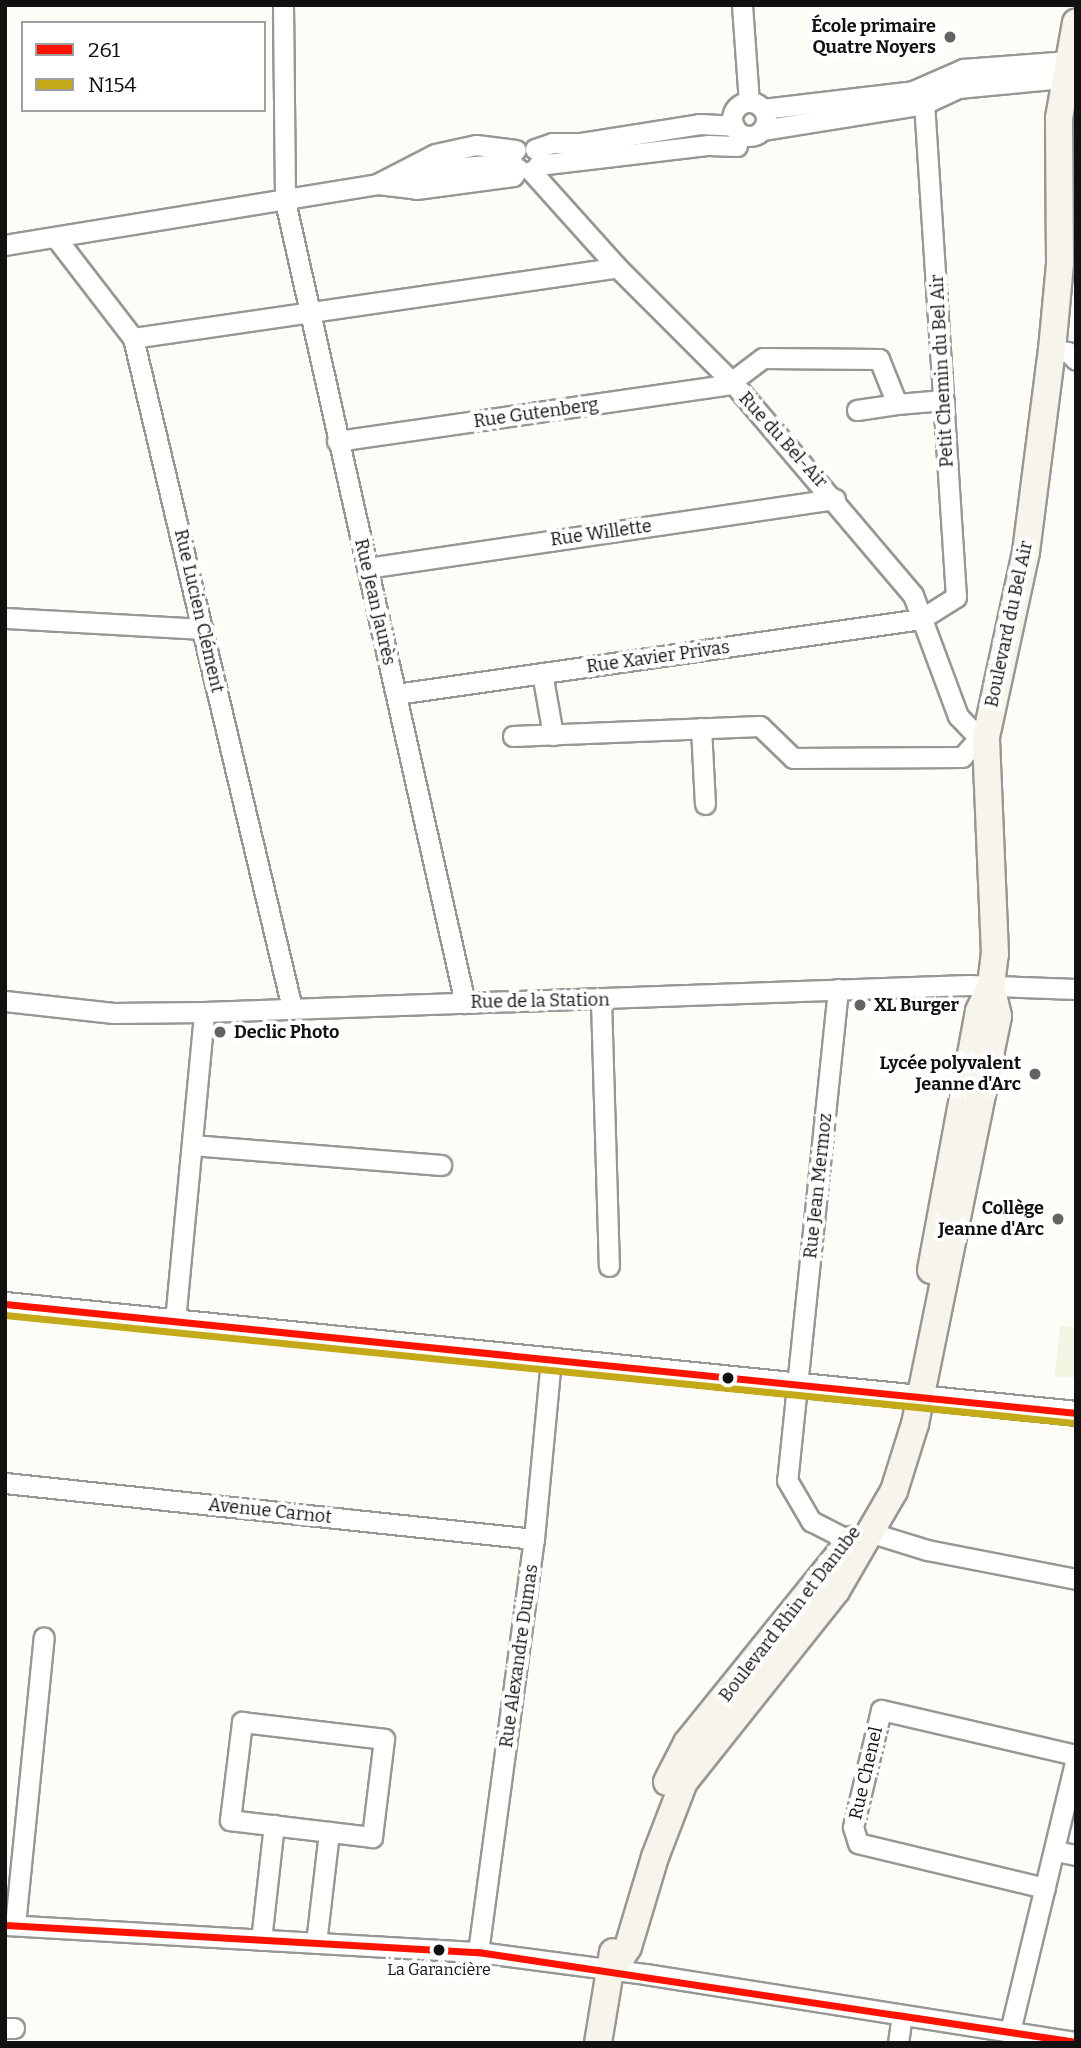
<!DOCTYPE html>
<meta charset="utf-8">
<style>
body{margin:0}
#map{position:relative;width:1081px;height:2048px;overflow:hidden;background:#fdfcf7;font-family:Bitter,serif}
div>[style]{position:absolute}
.pitch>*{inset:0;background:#f0f6e1}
.roads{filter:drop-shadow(2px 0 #979795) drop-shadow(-2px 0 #979795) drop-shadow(0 2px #979795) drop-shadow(0 -2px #979795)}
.minor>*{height:19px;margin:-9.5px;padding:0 9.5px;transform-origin:9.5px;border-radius:9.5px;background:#fffffe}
.minor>.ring{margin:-9.5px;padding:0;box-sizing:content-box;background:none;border:19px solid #fffffe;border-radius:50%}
.tertiary>*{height:23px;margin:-11.5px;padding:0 11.5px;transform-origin:11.5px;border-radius:11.5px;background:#fffffe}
.secondary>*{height:26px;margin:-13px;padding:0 13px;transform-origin:13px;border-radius:13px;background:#f6f4eb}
.bus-1>*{height:7px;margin:-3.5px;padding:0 3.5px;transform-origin:3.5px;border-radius:3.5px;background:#ff1300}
.bus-2>*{height:7px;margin:-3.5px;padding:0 3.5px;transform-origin:3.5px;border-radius:3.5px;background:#c4a919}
.dots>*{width:19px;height:19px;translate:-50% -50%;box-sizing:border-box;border:4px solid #fff;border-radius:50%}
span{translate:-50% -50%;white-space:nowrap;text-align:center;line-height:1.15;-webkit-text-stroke:7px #fff;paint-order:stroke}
.bus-label{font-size:16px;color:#111}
.poi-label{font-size:18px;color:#111;font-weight:700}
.right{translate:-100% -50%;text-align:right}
.left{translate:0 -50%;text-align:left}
.street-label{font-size:18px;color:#111}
.frame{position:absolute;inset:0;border:7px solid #111;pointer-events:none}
.legend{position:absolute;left:21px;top:21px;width:245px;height:91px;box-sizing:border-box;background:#fff;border:2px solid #a0a0a0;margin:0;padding:9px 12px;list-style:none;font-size:21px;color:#111}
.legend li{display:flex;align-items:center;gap:14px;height:35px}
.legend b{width:35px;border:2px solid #a0a0a0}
</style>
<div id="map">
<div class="pitch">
<div style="clip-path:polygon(1060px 1326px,1076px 1327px,1076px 1378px,1055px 1376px)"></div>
</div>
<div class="roads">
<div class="minor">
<div style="left:283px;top:5px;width:196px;rotate:89.4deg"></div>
<div style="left:285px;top:201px;width:822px;rotate:77.35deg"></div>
<div style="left:742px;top:5px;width:97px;rotate:85.9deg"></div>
<div class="ring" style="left:732px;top:102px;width:15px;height:15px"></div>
<div style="left:763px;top:109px;width:151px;rotate:-6.8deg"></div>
<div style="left:913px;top:91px;width:55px;rotate:-23.7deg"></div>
<div style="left:963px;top:69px;width:103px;rotate:-4.4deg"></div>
<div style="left:762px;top:130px;width:164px;rotate:-9.1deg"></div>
<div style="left:924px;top:104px;width:38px;rotate:-25deg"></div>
<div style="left:958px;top:88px;width:105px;rotate:-5.4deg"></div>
<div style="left:535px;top:149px;width:18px;rotate:-19deg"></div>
<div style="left:552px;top:143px;width:29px"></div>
<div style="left:581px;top:143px;width:120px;rotate:-9.1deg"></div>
<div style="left:699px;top:124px;width:35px;rotate:3deg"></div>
<div style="left:538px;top:165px;width:172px;rotate:-6.7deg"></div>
<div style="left:709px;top:145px;width:28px;rotate:2deg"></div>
<div style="left:411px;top:171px;width:102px;rotate:-4.5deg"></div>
<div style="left:531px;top:171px;width:129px;rotate:48.1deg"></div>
<div style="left:617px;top:267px;width:165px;rotate:45deg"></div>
<div style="left:734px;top:384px;width:277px;rotate:49.7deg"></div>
<div style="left:913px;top:595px;width:129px;rotate:69.6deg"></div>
<div style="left:958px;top:716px;width:30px;rotate:46deg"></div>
<div style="left:378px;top:184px;width:38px;rotate:7deg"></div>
<div style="left:416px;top:189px;width:98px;rotate:-7.6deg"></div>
<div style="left:513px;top:176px;width:9px;rotate:-54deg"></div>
<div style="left:56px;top:238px;width:126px;rotate:52.4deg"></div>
<div style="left:133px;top:338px;width:689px;rotate:76.65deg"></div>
<div style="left:5px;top:245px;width:377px;rotate:-9.3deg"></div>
<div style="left:377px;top:184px;width:65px;rotate:-27.3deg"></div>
<div style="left:435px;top:154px;width:42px;rotate:-12.4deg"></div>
<div style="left:476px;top:145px;width:40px;rotate:7.1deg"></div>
<div style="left:133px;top:338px;width:489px;rotate:-8.3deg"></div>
<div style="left:1052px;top:350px;width:16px;rotate:7deg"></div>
<div style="left:1068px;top:352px;width:11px;rotate:45deg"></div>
<div style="left:731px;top:382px;width:40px;rotate:-37deg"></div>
<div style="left:763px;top:358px;width:116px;rotate:0.5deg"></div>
<div style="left:879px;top:359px;width:48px;rotate:68.2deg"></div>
<div style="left:897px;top:404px;width:47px;rotate:-4.9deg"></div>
<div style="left:857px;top:410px;width:40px;rotate:-8.5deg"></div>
<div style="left:337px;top:441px;width:401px;rotate:-8.2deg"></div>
<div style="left:367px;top:568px;width:473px;rotate:-8.4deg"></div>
<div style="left:5px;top:618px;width:198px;rotate:3.2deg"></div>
<div style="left:542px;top:673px;width:63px;rotate:79.9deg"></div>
<div style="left:396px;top:694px;width:530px;rotate:-8.13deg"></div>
<div style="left:921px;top:619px;width:41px;rotate:-32.2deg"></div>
<div style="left:956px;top:597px;width:494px;rotate:-93.7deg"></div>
<div style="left:701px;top:728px;width:76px;rotate:87deg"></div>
<div style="left:513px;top:736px;width:247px;rotate:-2.3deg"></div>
<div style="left:760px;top:726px;width:46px;rotate:44.1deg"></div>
<div style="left:793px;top:758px;width:169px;rotate:-0.3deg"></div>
<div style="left:962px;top:757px;width:25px;rotate:-48deg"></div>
<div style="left:838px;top:989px;width:494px;rotate:95.9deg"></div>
<div style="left:787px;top:1480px;width:48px;rotate:59.7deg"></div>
<div style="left:811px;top:1521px;width:44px;rotate:27.1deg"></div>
<div style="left:601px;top:1000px;width:266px;rotate:88.3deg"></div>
<div style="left:5px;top:1001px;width:109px;rotate:6.3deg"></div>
<div style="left:113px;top:1013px;width:91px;rotate:-0.6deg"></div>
<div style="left:204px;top:1012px;width:765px;rotate:-2.02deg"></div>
<div style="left:969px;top:985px;width:107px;rotate:2.1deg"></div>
<div style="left:192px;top:1145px;width:250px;rotate:4.6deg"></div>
<div style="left:175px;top:1321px;width:310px;rotate:-84.6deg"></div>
<div style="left:5px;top:1483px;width:532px;rotate:6.04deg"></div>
<div style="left:872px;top:1533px;width:58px;rotate:17.2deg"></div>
<div style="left:927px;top:1550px;width:152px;rotate:11deg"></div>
<div style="left:242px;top:1722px;width:143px;rotate:6.8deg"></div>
<div style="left:384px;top:1739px;width:99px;rotate:97deg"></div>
<div style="left:372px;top:1837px;width:143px;rotate:-173.2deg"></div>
<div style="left:230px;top:1820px;width:99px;rotate:-83deg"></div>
<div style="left:1055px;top:1851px;width:21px;rotate:11deg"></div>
<div style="left:1045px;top:1888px;width:192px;rotate:-166.5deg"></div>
<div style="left:858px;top:1843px;width:17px;rotate:-107deg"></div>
<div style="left:853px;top:1827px;width:120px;rotate:-76.5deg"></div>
<div style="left:881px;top:1710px;width:200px;rotate:13deg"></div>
<div style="left:5px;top:1925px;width:474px;rotate:3.3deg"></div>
<div style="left:478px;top:1952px;width:168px;rotate:7.5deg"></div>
<div style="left:645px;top:1974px;width:436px;rotate:9deg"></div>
<div style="left:15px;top:1925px;width:289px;rotate:-84.3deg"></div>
<div style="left:261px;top:1940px;width:116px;rotate:-83.6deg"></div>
<div style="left:316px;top:1943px;width:112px;rotate:-83.3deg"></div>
<div style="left:478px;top:1952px;width:417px;rotate:-82.3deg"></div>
<div style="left:534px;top:1539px;width:181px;rotate:-84.6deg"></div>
<div style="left:5px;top:2028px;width:9px"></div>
<div style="left:1010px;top:2031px;width:281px;rotate:-76.4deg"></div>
<div style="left:898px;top:2043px;width:28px;rotate:-82deg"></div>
</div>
<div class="tertiary">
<div style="left:5px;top:1304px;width:1077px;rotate:5.81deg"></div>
</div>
<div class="secondary">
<div style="left:931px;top:1270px;width:263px;rotate:-79.5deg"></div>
<div style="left:979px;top:1011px;width:29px;rotate:-65deg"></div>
<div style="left:667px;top:1782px;width:44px;rotate:-62.9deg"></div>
<div style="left:687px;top:1743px;width:261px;rotate:-51.1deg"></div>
<div style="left:613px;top:1970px;width:27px;rotate:-57deg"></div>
<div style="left:628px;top:1947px;width:94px;rotate:-73.3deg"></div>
<div style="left:655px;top:1857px;width:80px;rotate:-68.9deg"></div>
<div style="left:684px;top:1782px;width:244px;rotate:-51.5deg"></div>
<div style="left:836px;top:1591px;width:116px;rotate:-59.9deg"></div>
<div style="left:894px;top:1491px;width:70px;rotate:-72.6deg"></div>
<div style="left:915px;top:1424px;width:416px;rotate:-78.5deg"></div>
<div style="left:998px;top:1016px;width:32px;rotate:-103deg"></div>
<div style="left:991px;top:985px;width:31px;rotate:-83deg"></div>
<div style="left:995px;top:954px;width:217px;rotate:-92.4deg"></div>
<div style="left:986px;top:737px;width:189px;rotate:-77.8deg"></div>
<div style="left:1026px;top:552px;width:204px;rotate:-82.7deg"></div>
<div style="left:1052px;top:350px;width:87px;rotate:-84.7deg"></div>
<div style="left:1060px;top:263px;width:145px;rotate:-90.4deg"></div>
<div style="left:1059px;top:118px;width:97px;rotate:-79.9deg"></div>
<div style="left:598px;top:2043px;width:92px;rotate:-80.6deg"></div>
</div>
</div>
<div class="bus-1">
<div style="left:5px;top:1304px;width:1077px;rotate:5.81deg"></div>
<div style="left:5px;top:1925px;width:474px;rotate:3.3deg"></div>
<div style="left:478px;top:1952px;width:605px;rotate:8.56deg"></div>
</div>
<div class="bus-2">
<div style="left:5px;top:1315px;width:1075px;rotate:5.76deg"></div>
</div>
<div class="dots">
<div style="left:950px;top:37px;background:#646362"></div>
<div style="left:860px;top:1005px;background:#646362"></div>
<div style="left:220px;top:1032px;background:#646362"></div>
<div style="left:1035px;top:1074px;background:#646362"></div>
<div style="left:1058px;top:1219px;background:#646362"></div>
<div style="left:728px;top:1378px;background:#111"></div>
<div style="left:439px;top:1950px;background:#111"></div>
</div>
<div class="bus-label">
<span style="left:439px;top:1970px">La Garancière</span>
</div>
<div class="poi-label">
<span class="right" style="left:936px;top:37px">École primaire<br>Quatre Noyers</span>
<span class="left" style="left:874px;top:1005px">XL Burger</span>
<span class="left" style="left:234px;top:1032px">Declic Photo</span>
<span class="right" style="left:1021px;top:1074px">Lycée polyvalent<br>Jeanne d'Arc</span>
<span class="right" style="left:1044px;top:1219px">Collège<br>Jeanne d'Arc</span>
</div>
<div class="street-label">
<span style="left:942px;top:371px;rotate:-93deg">Petit Chemin du Bel Air</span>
<span style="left:536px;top:413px;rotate:-8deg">Rue Gutenberg</span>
<span style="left:783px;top:440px;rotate:48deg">Rue du Bel-Air</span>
<span style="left:601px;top:533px;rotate:-8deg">Rue Willette</span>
<span style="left:375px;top:602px;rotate:77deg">Rue Jean Jaurès</span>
<span style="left:199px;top:611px;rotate:77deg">Rue Lucien Clément</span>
<span style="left:1009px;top:624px;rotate:-78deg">Boulevard du Bel Air</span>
<span style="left:658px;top:657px;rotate:-8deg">Rue Xavier Privas</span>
<span style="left:540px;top:1001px;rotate:-1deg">Rue de la Station</span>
<span style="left:818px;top:1186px;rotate:-84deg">Rue Jean Mermoz</span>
<span style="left:270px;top:1511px;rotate:6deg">Avenue Carnot</span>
<span style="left:790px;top:1614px;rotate:-52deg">Boulevard Rhin et Danube</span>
<span style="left:519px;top:1656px;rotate:-82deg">Rue Alexandre Dumas</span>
<span style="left:866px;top:1773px;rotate:-77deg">Rue Chenel</span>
</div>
<div class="frame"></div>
<ul class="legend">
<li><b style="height:9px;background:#ff1300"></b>261</li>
<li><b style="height:9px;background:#c4a919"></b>N154</li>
</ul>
</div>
